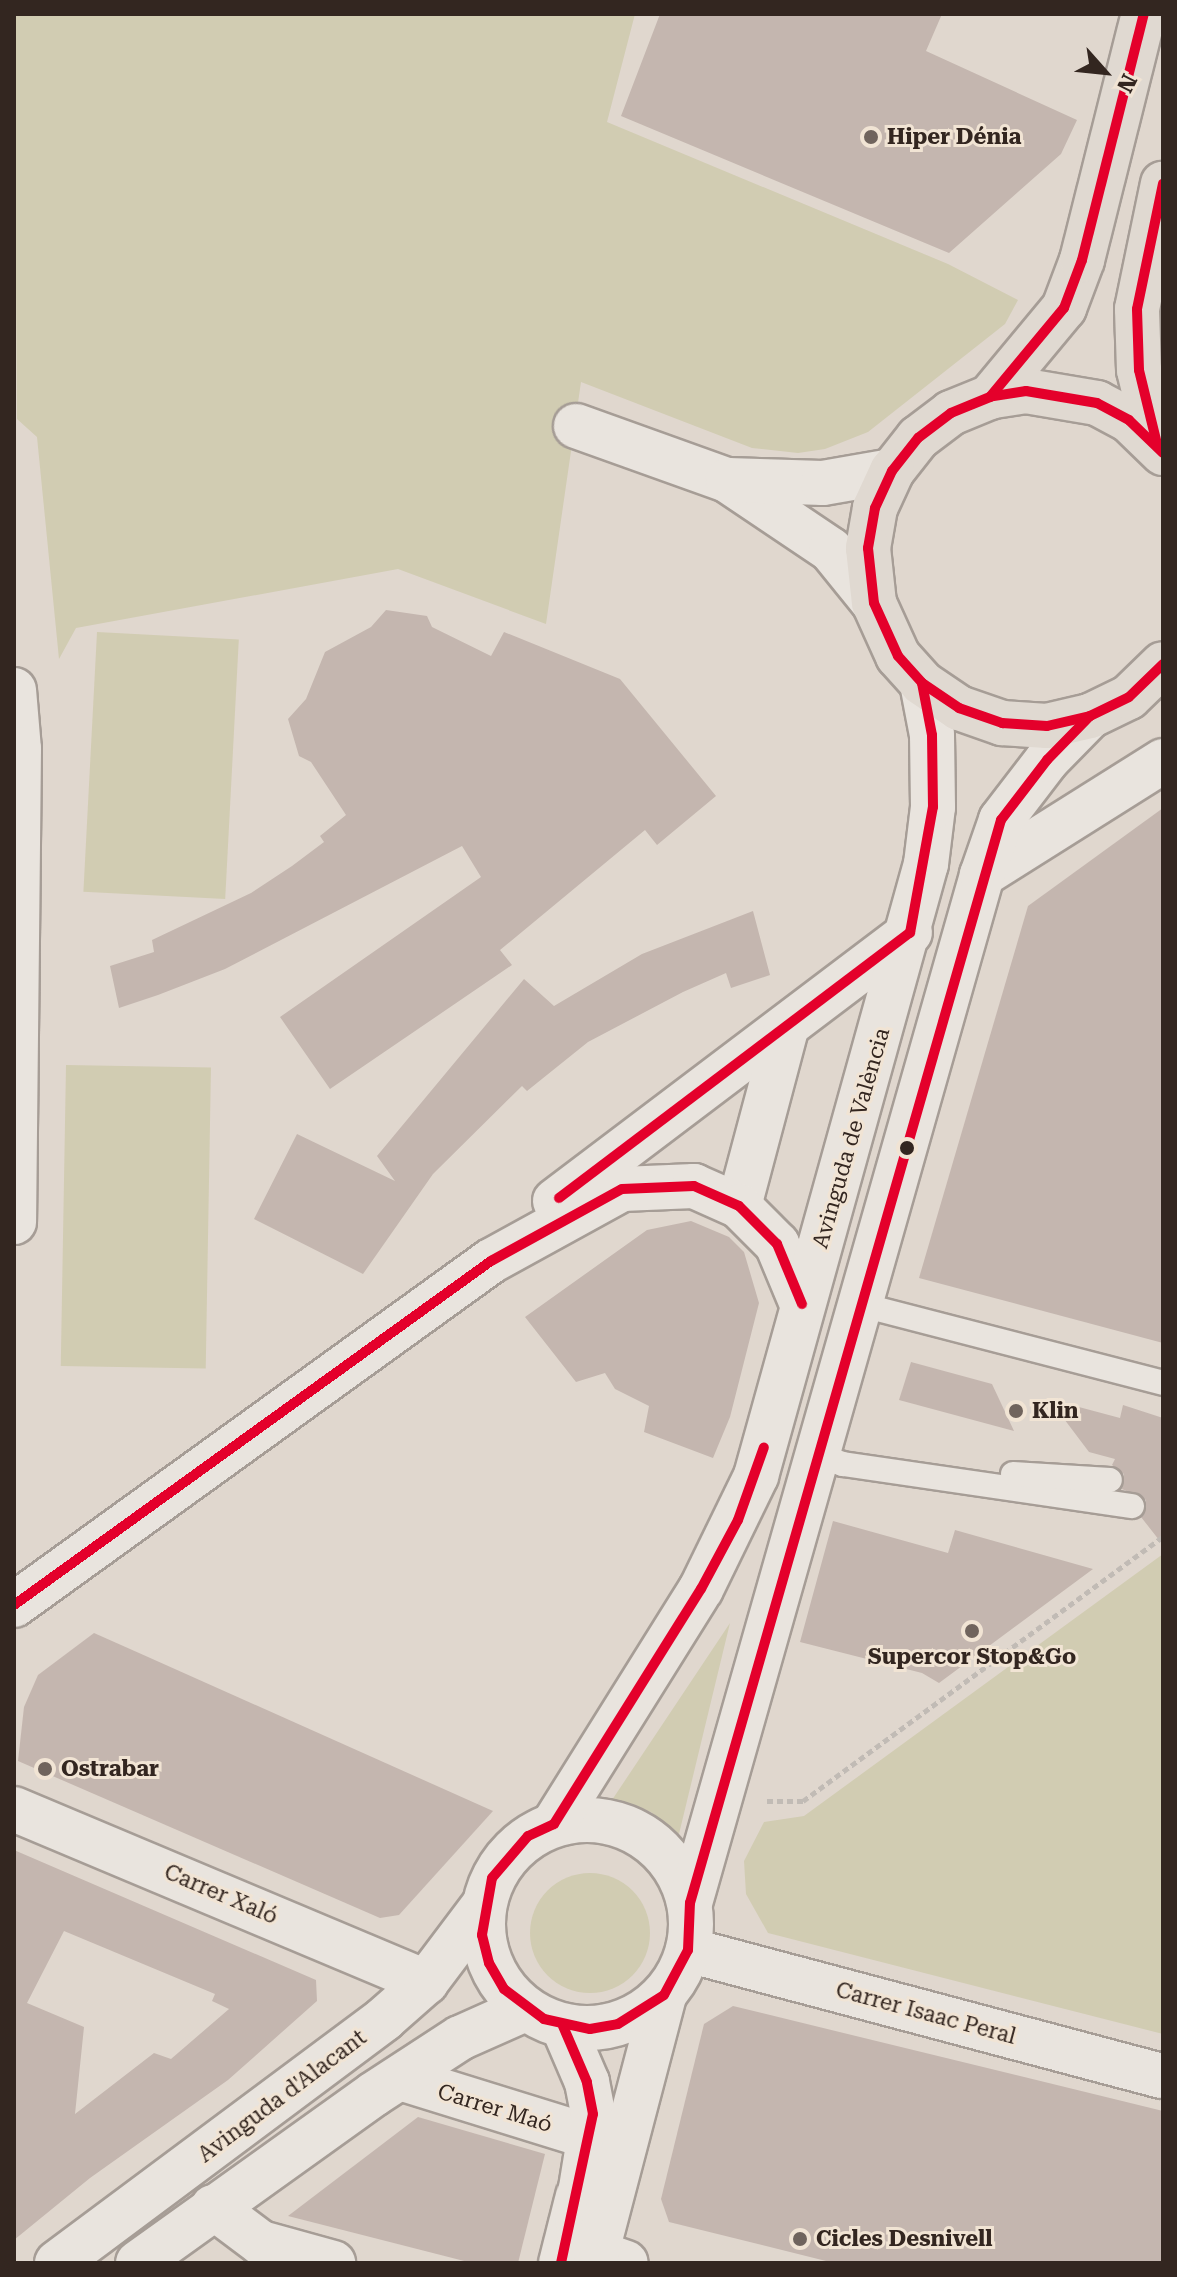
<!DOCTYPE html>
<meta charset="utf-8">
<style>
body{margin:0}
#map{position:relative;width:1177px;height:2277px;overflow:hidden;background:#e0d7ce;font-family:"Roboto Serif",serif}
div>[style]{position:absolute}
.green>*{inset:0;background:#d1ccb2;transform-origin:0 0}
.round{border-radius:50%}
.building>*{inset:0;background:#c4b6af}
.path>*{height:5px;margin-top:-2.5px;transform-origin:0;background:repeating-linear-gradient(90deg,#c1bbb5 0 6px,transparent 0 10px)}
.roads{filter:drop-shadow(2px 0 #a69d96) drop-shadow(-2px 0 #a69d96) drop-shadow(0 2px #a69d96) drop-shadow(0 -2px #a69d96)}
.service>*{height:24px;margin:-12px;padding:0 12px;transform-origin:12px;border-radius:12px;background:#e9e4de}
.minor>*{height:44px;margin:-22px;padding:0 22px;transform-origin:22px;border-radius:22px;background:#e9e4de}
.secondary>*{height:44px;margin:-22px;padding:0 22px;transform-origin:22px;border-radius:22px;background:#e9e4de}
.secondary>.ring{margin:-22px;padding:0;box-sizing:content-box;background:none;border:44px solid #e9e4de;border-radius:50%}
.primary>*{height:44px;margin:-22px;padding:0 22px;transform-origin:22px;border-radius:22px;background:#e0d9d1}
.bus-1>*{height:10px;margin:-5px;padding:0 5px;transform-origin:5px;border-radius:5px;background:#e4002b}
.dots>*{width:22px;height:22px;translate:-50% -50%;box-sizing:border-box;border:4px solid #f1e4d4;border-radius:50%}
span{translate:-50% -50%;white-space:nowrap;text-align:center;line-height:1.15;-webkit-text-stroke:6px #f1e4d4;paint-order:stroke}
.poi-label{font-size:22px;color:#332620;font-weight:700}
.left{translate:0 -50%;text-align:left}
.street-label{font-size:22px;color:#332620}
.frame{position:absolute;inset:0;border:16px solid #332620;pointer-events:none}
.north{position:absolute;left:1065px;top:32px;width:80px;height:80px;-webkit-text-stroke:6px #f1e4d4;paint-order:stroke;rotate:117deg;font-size:22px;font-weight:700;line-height:32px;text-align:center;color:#332620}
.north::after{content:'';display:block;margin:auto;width:28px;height:36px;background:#332620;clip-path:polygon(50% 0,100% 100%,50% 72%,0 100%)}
</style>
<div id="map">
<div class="green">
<div style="clip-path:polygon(14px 14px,635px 14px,607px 122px,948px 264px,1018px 300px,1005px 324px,868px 432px,825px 449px,798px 453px,752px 448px,581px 382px,546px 624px,398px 569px,76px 628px,59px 659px,37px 437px,17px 419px)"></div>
<div style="left:97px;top:632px;width:142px;height:260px;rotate:3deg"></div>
<div style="left:66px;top:1065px;width:145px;height:301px;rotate:1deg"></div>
<div style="clip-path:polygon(1163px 1554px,1163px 2034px,768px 1933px,746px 1894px,744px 1861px,764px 1822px,804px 1816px)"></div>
<div style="clip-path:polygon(730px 1623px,679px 1834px,651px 1812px,612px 1800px)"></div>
<div class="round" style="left:530px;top:1873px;width:120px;height:120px"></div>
</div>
<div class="building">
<div style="clip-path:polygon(660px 14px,942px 14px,926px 51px,1077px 120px,1061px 154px,949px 253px,621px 116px)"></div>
<div style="clip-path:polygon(386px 610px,427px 616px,432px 627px,491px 656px,504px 632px,620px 679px,716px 796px,657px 845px,645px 830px,500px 950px,512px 965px,330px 1089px,280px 1017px,481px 877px,462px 846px,225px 969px,158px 995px,119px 1008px,110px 966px,154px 952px,152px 940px,251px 893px,292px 866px,324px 842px,320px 836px,346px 815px,311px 762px,299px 756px,288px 719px,306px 699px,325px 652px,371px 627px)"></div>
<div style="clip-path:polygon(1163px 808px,1163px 1343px,919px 1278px,1028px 906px)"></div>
<div style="clip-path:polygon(753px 911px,770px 975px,731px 988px,726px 973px,683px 992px,588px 1042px,527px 1091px,522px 1086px,433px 1174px,363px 1274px,254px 1219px,297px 1134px,395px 1181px,377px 1156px,524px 979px,554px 1006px,642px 954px)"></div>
<div style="clip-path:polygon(691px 1221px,729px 1237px,744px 1252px,759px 1303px,730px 1417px,713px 1458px,644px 1432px,649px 1406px,615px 1389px,605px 1373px,576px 1382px,525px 1317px,647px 1230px)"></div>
<div style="clip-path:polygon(911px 1362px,992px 1384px,1014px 1431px,899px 1400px)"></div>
<div style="clip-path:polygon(1049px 1399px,1120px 1418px,1123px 1405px,1163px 1418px,1163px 1545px,1141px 1517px,1146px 1500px,1122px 1489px,1124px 1474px,1112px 1465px,1115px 1459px,1089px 1452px)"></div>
<div style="clip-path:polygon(833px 1521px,948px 1553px,955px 1530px,1093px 1569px,939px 1683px,922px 1673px,800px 1642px)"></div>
<div style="clip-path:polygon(94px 1633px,148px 1657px,493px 1811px,399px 1915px,380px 1918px,18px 1761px,24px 1707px,38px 1675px)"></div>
<div style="clip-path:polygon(evenodd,14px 1850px,316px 1980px,317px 2001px,228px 2080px,90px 2178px,14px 2240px,14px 1850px,64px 1931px,215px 1994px,212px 2001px,229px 2009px,171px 2059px,154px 2053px,75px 2114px,84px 2027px,27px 2003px,64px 1931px)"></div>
<div style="clip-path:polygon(733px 2006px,1163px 2111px,1163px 2263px,834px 2263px,669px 2222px,661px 2199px,704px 2024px)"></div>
<div style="clip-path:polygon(418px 2117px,545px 2154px,518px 2263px,472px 2263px,288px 2216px)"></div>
</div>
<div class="path">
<div style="left:767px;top:1801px;width:36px"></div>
<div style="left:803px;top:1801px;width:446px;rotate:-36.3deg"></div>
</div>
<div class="roads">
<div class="service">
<div style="left:862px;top:1305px;width:311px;rotate:14.5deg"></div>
<div style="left:818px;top:1455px;width:27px;rotate:20deg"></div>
<div style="left:843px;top:1464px;width:292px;rotate:8.3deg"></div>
<div style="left:1013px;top:1474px;width:97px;rotate:3.5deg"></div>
</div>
<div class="minor">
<div style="left:576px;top:426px;width:160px;rotate:19.7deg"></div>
<div style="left:727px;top:480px;width:125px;rotate:33.9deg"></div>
<div style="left:831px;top:550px;width:68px;rotate:50.9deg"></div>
<div style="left:728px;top:480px;width:95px;rotate:1.8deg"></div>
<div style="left:823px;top:483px;width:70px;rotate:-9.9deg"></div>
<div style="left:14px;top:690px;width:59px;rotate:85.2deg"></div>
<div style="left:19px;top:749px;width:473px;rotate:90.6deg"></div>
<div style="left:982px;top:875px;width:214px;rotate:-32.2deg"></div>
<div style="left:555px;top:1201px;width:445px;rotate:-37.1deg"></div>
<div style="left:739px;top:1206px;width:183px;rotate:-75.1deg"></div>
<div style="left:14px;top:1605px;width:588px;rotate:-35.8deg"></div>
<div style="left:491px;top:1261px;width:149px;rotate:-28.8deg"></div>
<div style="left:622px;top:1189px;width:72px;rotate:-2.4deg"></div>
<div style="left:694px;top:1186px;width:49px;rotate:24deg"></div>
<div style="left:739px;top:1206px;width:54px;rotate:45deg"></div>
<div style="left:777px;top:1244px;width:65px;rotate:67.4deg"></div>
<div style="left:14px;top:1809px;width:447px;rotate:22.8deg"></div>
<div style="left:688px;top:1950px;width:491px;rotate:14.9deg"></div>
<div style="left:400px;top:2078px;width:200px;rotate:17.2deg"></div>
<div style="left:213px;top:2207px;width:60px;rotate:36.9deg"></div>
<div style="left:261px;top:2243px;width:75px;rotate:15.5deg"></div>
<div style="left:561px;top:2263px;width:69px;rotate:-75.8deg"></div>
</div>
<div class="secondary">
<div class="ring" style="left:483px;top:1820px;width:164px;height:164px"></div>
<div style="left:554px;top:1824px;width:277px;rotate:-58deg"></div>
<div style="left:701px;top:1589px;width:126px;rotate:-64deg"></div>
<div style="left:756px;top:1476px;width:635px;rotate:-74.48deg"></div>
<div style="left:926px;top:864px;width:57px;rotate:-83deg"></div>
<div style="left:933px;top:807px;width:72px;rotate:-90.8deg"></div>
<div style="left:932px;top:735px;width:53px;rotate:-100.9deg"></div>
<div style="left:690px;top:1903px;width:1069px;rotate:-74.14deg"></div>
<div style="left:982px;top:875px;width:58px;rotate:-70.9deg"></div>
<div style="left:1001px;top:820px;width:76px;rotate:-52.5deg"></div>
<div style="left:1047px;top:760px;width:62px;rotate:-45.7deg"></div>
<div style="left:563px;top:2026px;width:61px;rotate:66.8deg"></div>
<div style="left:587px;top:2082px;width:33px;rotate:79deg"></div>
<div style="left:593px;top:2114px;width:100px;rotate:99.2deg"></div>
<div style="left:577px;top:2213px;width:25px;rotate:85deg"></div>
<div style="left:579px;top:2238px;width:13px;rotate:58deg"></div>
<div style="left:586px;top:2249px;width:42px;rotate:19.3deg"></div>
<div style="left:596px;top:2255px;width:269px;rotate:-75.3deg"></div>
<div style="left:57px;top:2263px;width:408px;rotate:-36.7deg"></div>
<div style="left:384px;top:2019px;width:56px;rotate:-41.4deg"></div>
<div style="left:426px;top:1982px;width:96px;rotate:-53deg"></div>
<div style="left:138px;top:2263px;width:290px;rotate:-35.6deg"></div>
<div style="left:374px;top:2094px;width:103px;rotate:-33.1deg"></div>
<div style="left:460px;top:2038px;width:71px;rotate:-24deg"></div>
</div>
<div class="primary">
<div style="left:990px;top:397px;width:116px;rotate:-50.3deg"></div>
<div style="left:1064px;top:308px;width:51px;rotate:-69.4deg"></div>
<div style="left:1082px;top:260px;width:254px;rotate:-75.9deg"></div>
<div style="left:1157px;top:444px;width:76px;rotate:-103.7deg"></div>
<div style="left:1139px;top:370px;width:61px;rotate:-91.9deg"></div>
<div style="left:1137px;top:309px;width:128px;rotate:-78.3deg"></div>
<div style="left:1163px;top:453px;width:47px;rotate:-135.9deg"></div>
<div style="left:1129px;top:420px;width:36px;rotate:-152deg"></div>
<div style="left:1097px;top:403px;width:72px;rotate:-170.4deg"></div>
<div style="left:1026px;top:391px;width:36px;rotate:171deg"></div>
<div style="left:990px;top:397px;width:42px;rotate:157.7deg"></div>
<div style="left:951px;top:413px;width:41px;rotate:142.9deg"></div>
<div style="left:918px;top:438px;width:42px;rotate:128.2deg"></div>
<div style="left:892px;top:471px;width:41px;rotate:114.7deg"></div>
<div style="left:875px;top:508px;width:41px;rotate:99.9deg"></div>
<div style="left:868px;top:548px;width:55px;rotate:83.8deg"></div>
<div style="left:874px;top:603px;width:58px;rotate:65.6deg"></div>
<div style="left:898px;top:656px;width:36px;rotate:48deg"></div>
<div style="left:922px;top:683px;width:45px;rotate:34deg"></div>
<div style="left:959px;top:708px;width:46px;rotate:19.2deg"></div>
<div style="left:1002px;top:723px;width:45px;rotate:3.8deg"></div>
<div style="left:1047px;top:726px;width:44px;rotate:-13.1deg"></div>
<div style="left:1090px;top:716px;width:43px;rotate:-26deg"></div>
<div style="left:1129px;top:697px;width:47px;rotate:-44.1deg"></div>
</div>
</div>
<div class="bus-1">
<div style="left:990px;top:397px;width:116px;rotate:-50.3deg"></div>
<div style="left:1064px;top:308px;width:51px;rotate:-69.4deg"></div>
<div style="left:1082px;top:260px;width:254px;rotate:-75.9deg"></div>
<div style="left:1157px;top:444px;width:76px;rotate:-103.7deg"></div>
<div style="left:1139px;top:370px;width:61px;rotate:-91.9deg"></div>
<div style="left:1137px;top:309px;width:128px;rotate:-78.3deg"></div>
<div style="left:1163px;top:453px;width:47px;rotate:-135.9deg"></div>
<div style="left:1129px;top:420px;width:36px;rotate:-152deg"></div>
<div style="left:1097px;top:403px;width:72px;rotate:-170.4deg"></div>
<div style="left:1026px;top:391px;width:36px;rotate:171deg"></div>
<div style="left:990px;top:397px;width:42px;rotate:157.7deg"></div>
<div style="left:951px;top:413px;width:41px;rotate:142.9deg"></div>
<div style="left:918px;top:438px;width:42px;rotate:128.2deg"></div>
<div style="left:892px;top:471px;width:41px;rotate:114.7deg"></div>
<div style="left:875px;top:508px;width:41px;rotate:99.9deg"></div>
<div style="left:868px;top:548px;width:55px;rotate:83.8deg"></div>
<div style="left:874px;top:603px;width:58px;rotate:65.6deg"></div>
<div style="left:898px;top:656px;width:36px;rotate:48deg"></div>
<div style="left:922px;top:683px;width:45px;rotate:34deg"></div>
<div style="left:959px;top:708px;width:46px;rotate:19.2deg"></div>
<div style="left:1002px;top:723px;width:45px;rotate:3.8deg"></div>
<div style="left:1047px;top:726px;width:44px;rotate:-13.1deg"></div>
<div style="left:1090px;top:716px;width:43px;rotate:-26deg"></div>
<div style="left:1129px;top:697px;width:47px;rotate:-44.1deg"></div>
<div style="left:910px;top:933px;width:128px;rotate:-79.7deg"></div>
<div style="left:933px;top:807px;width:72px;rotate:-90.8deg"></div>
<div style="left:932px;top:735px;width:53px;rotate:-100.9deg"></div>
<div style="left:559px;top:1198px;width:440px;rotate:-37.1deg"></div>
<div style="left:14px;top:1605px;width:588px;rotate:-35.8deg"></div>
<div style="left:491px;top:1261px;width:149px;rotate:-28.8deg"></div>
<div style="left:622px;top:1189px;width:72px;rotate:-2.4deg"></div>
<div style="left:694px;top:1186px;width:49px;rotate:24deg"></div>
<div style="left:739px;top:1206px;width:54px;rotate:45deg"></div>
<div style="left:777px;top:1244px;width:65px;rotate:67.4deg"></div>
<div style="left:554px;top:1824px;width:29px;rotate:155deg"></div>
<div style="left:528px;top:1836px;width:55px;rotate:130.6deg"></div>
<div style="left:492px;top:1878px;width:58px;rotate:100deg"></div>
<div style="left:482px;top:1935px;width:29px;rotate:76deg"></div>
<div style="left:489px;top:1963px;width:30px;rotate:60deg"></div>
<div style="left:504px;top:1989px;width:50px;rotate:36.9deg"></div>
<div style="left:544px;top:2019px;width:47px;rotate:12.3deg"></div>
<div style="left:590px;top:2029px;width:28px;rotate:-10deg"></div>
<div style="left:618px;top:2024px;width:54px;rotate:-32.2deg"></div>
<div style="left:664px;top:1995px;width:51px;rotate:-61.9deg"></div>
<div style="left:688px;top:1950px;width:47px;rotate:-87.6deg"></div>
<div style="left:690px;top:1903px;width:1127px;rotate:-73.98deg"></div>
<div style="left:1001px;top:820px;width:76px;rotate:-52.5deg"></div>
<div style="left:1047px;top:760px;width:62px;rotate:-45.7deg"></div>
<div style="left:554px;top:1824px;width:277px;rotate:-58deg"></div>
<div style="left:701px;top:1589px;width:78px;rotate:-61.8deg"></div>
<div style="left:738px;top:1520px;width:77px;rotate:-70.4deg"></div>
<div style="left:561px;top:2263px;width:152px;rotate:-77.9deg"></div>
<div style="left:593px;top:2114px;width:33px;rotate:-101deg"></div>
<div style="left:587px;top:2082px;width:61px;rotate:-113.2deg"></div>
</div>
<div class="dots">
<div style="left:871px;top:137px;background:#70645d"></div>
<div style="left:907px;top:1148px;background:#332620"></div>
<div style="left:1016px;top:1411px;background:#70645d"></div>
<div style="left:972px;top:1631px;background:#70645d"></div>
<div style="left:45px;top:1769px;background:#70645d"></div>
<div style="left:800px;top:2239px;background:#70645d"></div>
</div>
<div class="poi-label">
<span class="left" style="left:887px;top:137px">Hiper Dénia</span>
<span class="left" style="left:1032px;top:1411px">Klin</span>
<span style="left:972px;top:1657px">Supercor Stop&amp;Go</span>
<span class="left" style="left:61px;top:1769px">Ostrabar</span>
<span class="left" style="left:816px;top:2239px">Cicles Desnivell</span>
</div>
<div class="street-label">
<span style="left:851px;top:1138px;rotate:-74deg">Avinguda de València</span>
<span style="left:221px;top:1894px;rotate:23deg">Carrer Xaló</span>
<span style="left:926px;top:2013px;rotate:15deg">Carrer Isaac Peral</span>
<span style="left:282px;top:2096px;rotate:-37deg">Avinguda d'Alacant</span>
<span style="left:495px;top:2108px;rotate:17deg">Carrer Maó</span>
</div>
<div class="frame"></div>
<div class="north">N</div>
</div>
